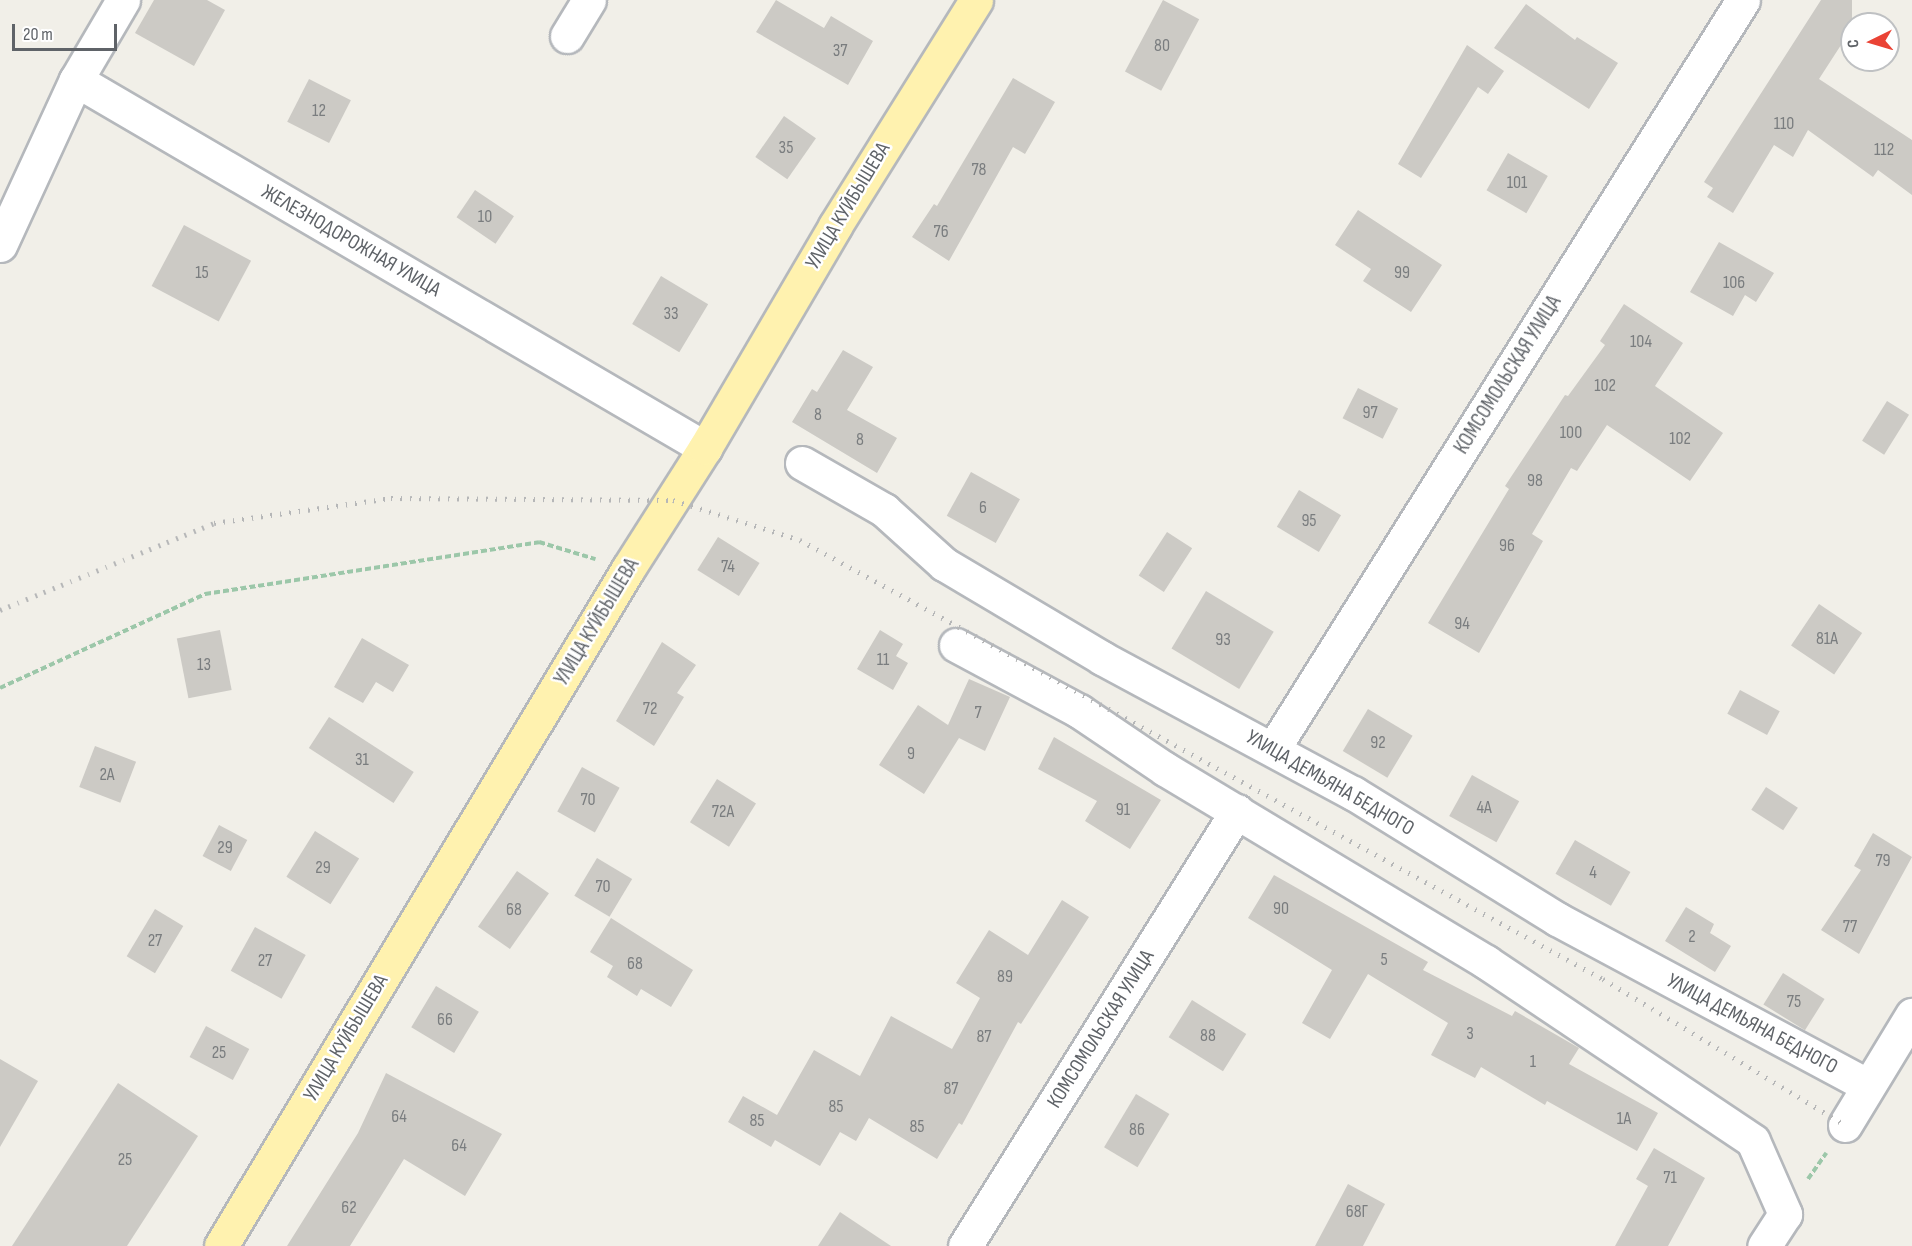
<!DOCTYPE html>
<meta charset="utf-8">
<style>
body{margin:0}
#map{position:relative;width:1912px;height:1246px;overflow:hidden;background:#f1efe8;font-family:"Sofia Sans Condensed",sans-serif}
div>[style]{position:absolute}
.building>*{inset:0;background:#cccac5;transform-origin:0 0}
.path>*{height:4px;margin-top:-2px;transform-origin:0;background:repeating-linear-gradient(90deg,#9cc7a9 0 6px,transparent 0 9px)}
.roads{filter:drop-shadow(2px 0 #b5b8bc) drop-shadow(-2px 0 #b5b8bc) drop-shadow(0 2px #b5b8bc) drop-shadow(0 -2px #b5b8bc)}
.minor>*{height:33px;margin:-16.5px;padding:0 16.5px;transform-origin:16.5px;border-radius:16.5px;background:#fff}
.major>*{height:33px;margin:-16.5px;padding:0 16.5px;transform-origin:16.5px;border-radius:16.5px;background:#fff2af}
.rail>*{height:4.5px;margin-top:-2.25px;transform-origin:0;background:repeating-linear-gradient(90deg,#b6b7b8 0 1.5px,transparent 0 9.5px)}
span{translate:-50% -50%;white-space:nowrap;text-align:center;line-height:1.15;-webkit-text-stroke:5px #fff;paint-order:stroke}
.number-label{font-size:18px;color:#7a7d7f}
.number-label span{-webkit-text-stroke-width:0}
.street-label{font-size:21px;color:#5f6368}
.north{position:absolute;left:1840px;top:12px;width:60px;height:60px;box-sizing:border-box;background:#fff;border:2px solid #bfc1c3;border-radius:50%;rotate:265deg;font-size:16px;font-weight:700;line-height:24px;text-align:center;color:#5f6368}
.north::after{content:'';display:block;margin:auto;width:21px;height:27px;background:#ea4335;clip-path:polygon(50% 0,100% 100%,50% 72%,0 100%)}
.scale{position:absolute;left:12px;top:24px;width:105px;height:27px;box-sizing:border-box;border:3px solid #5f6368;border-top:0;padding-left:8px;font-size:18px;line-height:21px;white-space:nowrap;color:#5f6368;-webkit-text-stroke:4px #fff;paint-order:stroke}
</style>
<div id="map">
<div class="building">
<div style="clip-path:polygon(154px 0,207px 0,225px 10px,194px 66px,135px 33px)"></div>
<div style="clip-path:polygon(776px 0,824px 28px,831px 16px,873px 41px,848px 85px,756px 32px)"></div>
<div style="left:1163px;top:0;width:41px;height:81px;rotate:28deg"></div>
<div style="clip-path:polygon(1821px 0,1852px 0,1852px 28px,1819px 79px,1912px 140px,1912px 195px,1878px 170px,1873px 177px,1808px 130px,1793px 157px,1774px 145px,1733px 213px,1707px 197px,1713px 188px,1704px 182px)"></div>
<div style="clip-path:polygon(1526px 4px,1575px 40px,1577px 37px,1618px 63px,1589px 109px,1494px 48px)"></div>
<div style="clip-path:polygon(1467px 45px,1504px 71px,1488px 94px,1478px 87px,1421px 178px,1398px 164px)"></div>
<div style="clip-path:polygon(1013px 78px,1055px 102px,1025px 154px,1013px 147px,949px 261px,912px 237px,934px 204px,937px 206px)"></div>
<div style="left:309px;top:79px;width:47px;height:48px;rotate:27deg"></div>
<div style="left:784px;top:116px;width:39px;height:50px;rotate:35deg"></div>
<div style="left:1508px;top:153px;width:46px;height:43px;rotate:30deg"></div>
<div style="left:475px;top:190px;width:47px;height:33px;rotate:34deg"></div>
<div style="clip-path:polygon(1358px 210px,1442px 265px,1411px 312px,1363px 281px,1371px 269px,1335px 245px)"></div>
<div style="left:184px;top:225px;width:76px;height:69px;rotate:28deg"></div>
<div style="clip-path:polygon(1719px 242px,1774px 273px,1756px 302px,1745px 295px,1733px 316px,1690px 292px)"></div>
<div style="left:661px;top:276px;width:55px;height:56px;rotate:31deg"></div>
<div style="clip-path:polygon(1624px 304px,1683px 343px,1655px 386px,1723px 433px,1690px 481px,1607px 425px,1577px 471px,1571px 468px,1532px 534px,1543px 541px,1479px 653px,1428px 623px,1509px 489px,1505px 486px,1565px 395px,1568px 396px,1605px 345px,1600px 341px)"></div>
<div style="clip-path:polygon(843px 350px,873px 367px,847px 410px,897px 438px,877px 473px,792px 422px,812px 389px,817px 392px)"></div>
<div style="left:1358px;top:388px;width:45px;height:34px;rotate:27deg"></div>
<div style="left:1887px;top:401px;width:26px;height:47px;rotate:32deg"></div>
<div style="left:971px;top:472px;width:56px;height:50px;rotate:29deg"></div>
<div style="left:1299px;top:490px;width:49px;height:43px;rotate:31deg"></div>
<div style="left:1167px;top:532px;width:30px;height:52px;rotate:33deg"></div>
<div style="left:718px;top:537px;width:49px;height:39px;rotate:32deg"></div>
<div style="left:1206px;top:591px;width:79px;height:67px;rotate:31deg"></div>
<div style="left:1819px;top:604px;width:52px;height:50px;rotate:34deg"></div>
<div style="left:220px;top:630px;width:61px;height:44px;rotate:79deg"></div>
<div style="clip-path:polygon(880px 630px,903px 644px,896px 656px,908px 663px,893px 690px,857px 669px)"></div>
<div style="clip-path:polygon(362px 638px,409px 665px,393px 692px,376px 682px,363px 703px,334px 687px)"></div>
<div style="clip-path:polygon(662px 642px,696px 665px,677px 693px,684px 697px,654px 746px,616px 721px)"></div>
<div style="clip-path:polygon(969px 679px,1010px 697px,985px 751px,959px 738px,924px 794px,879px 765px,918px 705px,948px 725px)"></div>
<div style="left:1740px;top:690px;width:45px;height:27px;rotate:28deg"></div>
<div style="left:1368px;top:709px;width:52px;height:49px;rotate:31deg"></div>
<div style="left:329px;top:717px;width:101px;height:37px;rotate:33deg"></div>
<div style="clip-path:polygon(1054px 737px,1161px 800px,1130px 849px,1085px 821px,1097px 801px,1038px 769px)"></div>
<div style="left:95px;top:746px;width:44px;height:44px;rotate:21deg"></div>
<div style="left:582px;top:767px;width:43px;height:51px;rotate:29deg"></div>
<div style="left:1472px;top:775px;width:54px;height:47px;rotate:29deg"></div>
<div style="left:717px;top:779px;width:46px;height:51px;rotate:32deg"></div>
<div style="left:1766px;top:787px;width:38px;height:27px;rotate:33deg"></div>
<div style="left:219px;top:825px;width:32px;height:35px;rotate:28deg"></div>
<div style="left:315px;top:831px;width:52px;height:54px;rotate:32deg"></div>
<div style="clip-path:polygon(1873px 833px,1912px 857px,1859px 954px,1821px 930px,1861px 870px,1854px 866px)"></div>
<div style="left:1575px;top:840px;width:64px;height:39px;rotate:30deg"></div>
<div style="left:597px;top:858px;width:41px;height:44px;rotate:31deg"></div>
<div style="left:517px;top:871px;width:39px;height:68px;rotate:35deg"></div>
<div style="clip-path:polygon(1274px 875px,1428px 962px,1423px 970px,1512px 1016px,1515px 1011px,1579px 1048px,1569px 1064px,1658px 1113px,1637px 1151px,1547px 1101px,1545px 1105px,1481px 1067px,1475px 1078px,1431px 1055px,1448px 1023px,1368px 974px,1330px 1039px,1302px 1023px,1332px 970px,1248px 918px)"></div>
<div style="clip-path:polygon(1062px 900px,1089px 917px,1021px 1024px,1018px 1022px,962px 1125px,959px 1123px,937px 1159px,869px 1118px,856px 1141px,840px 1132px,820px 1166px,775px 1140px,771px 1147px,728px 1122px,743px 1096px,777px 1115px,814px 1050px,860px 1076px,891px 1016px,952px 1049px,980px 998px,956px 983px,989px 930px,1028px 955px)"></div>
<div style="clip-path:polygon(1686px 907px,1714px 924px,1710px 933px,1731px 946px,1715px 972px,1665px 941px)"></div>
<div style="left:155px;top:909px;width:33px;height:55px;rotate:31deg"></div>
<div style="clip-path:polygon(611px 918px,693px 970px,671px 1007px,641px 989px,637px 996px,607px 977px,613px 966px,590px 952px)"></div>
<div style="left:255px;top:927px;width:58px;height:50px;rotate:29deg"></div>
<div style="left:1783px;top:973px;width:49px;height:37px;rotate:32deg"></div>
<div style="left:436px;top:986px;width:50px;height:48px;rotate:31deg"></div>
<div style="left:1192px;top:1000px;width:64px;height:44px;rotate:32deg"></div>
<div style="left:206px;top:1026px;width:49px;height:35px;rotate:28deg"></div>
<div style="clip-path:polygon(0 1059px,38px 1081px,0 1147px)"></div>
<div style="clip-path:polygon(386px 1073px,502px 1134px,465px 1196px,404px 1159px,350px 1246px,287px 1246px,358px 1133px)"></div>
<div style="clip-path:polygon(118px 1083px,198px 1136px,127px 1246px,12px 1246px)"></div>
<div style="left:1136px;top:1094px;width:39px;height:62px;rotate:31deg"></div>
<div style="clip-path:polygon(1654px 1148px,1705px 1178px,1668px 1246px,1615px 1246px,1648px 1186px,1636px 1179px)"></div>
<div style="clip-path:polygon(1348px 1184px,1385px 1204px,1363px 1246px,1315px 1246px)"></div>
<div style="clip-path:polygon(840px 1212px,891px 1246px,818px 1246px)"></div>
</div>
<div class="path">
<div style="left:0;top:688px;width:226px;rotate:-24.6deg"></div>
<div style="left:205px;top:594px;width:338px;rotate:-8.8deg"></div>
<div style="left:539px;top:542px;width:59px;rotate:16.9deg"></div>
<div style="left:1808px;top:1179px;width:32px;rotate:-55deg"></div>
</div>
<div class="roads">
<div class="minor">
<div style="left:123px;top:0;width:93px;rotate:120.4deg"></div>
<div style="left:76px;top:80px;width:729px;rotate:30.33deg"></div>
<div style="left:567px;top:36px;width:42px;rotate:-58.6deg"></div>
<div style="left:0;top:245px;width:182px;rotate:-65.3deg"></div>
<div style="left:802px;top:463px;width:95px;rotate:29.8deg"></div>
<div style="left:884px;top:510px;width:81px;rotate:42deg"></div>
<div style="left:944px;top:564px;width:184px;rotate:30.7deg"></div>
<div style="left:1102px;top:658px;width:285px;rotate:28.3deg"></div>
<div style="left:1353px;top:793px;width:240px;rotate:31.7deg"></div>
<div style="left:1557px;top:919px;width:353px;rotate:28.2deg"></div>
<div style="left:956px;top:645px;width:140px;rotate:28.2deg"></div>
<div style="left:1079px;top:711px;width:104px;rotate:34deg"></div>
<div style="left:1165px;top:769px;width:375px;rotate:31deg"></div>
<div style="left:1486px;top:962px;width:321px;rotate:33.8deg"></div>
<div style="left:1753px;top:1141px;width:80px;rotate:66.3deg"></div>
<div style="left:1785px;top:1214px;width:38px;rotate:123deg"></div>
<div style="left:1273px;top:749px;width:884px;rotate:-57.89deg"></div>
<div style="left:1845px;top:1125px;width:129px;rotate:-58.7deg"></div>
<div style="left:965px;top:1246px;width:513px;rotate:-57.98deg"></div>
</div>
<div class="major">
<div style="left:221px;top:1246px;width:790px;rotate:-58.99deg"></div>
<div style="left:628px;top:569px;width:143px;rotate:-57.5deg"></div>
<div style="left:705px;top:448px;width:257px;rotate:-59.6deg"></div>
<div style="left:835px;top:226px;width:266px;rotate:-58deg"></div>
</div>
</div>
<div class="rail">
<div style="left:0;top:610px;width:231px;rotate:-22.1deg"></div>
<div style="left:214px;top:523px;width:179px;rotate:-8deg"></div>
<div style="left:391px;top:498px;width:282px;rotate:0.4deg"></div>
<div style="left:673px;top:500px;width:133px;rotate:17.5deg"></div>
<div style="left:800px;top:540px;width:915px;rotate:28.67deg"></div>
<div style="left:1603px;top:979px;width:283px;rotate:31.1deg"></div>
</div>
<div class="number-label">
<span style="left:1162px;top:46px">80</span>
<span style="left:840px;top:51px">37</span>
<span style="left:319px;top:111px">12</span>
<span style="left:1784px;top:124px">110</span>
<span style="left:786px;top:148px">35</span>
<span style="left:1884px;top:150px">112</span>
<span style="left:979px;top:170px">78</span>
<span style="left:1517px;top:183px">101</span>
<span style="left:485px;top:217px">10</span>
<span style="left:941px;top:232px">76</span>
<span style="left:202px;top:273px">15</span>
<span style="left:1402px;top:273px">99</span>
<span style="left:1734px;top:283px">106</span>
<span style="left:671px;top:314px">33</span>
<span style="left:1641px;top:342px">104</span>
<span style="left:1605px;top:386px">102</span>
<span style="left:1370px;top:413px">97</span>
<span style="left:818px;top:415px">8</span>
<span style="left:1571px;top:433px">100</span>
<span style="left:1680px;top:439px">102</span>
<span style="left:860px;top:440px">8</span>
<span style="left:1535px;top:481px">98</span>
<span style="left:983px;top:508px">6</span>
<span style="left:1309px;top:521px">95</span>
<span style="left:1507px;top:546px">96</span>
<span style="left:728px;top:567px">74</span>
<span style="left:1462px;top:624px">94</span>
<span style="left:1827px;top:639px">81А</span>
<span style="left:1223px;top:640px">93</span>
<span style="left:883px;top:660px">11</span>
<span style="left:204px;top:665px">13</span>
<span style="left:650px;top:709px">72</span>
<span style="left:978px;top:713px">7</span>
<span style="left:1378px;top:743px">92</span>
<span style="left:911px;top:754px">9</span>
<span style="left:362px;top:760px">31</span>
<span style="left:107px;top:775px">2А</span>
<span style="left:588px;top:800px">70</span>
<span style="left:1484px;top:808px">4А</span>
<span style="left:1123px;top:810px">91</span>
<span style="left:723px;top:812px">72А</span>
<span style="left:225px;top:848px">29</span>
<span style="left:1883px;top:861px">79</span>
<span style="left:323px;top:868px">29</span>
<span style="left:1593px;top:873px">4</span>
<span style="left:603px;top:887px">70</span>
<span style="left:1281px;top:909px">90</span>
<span style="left:514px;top:910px">68</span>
<span style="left:1850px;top:927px">77</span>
<span style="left:1692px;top:937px">2</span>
<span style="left:155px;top:941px">27</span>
<span style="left:1384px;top:960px">5</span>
<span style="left:265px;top:961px">27</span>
<span style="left:635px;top:964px">68</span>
<span style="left:1005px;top:977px">89</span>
<span style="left:1794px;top:1002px">75</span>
<span style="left:445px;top:1020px">66</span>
<span style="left:1470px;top:1034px">3</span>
<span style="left:1208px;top:1036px">88</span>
<span style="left:984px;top:1037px">87</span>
<span style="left:219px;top:1053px">25</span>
<span style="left:1533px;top:1062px">1</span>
<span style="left:951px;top:1089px">87</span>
<span style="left:836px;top:1107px">85</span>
<span style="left:399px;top:1117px">64</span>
<span style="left:1624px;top:1119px">1А</span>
<span style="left:757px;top:1121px">85</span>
<span style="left:917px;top:1127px">85</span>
<span style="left:1137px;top:1130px">86</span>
<span style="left:459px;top:1146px">64</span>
<span style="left:125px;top:1160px">25</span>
<span style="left:1670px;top:1178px">71</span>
<span style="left:349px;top:1208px">62</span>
<span style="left:1357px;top:1212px">68Г</span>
</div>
<div class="street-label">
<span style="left:848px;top:206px;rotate:-59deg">УЛИЦА КУЙБЫШЕВА</span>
<span style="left:351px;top:241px;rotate:30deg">ЖЕЛЕЗНОДОРОЖНАЯ УЛИЦА</span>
<span style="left:1508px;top:375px;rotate:-58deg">КОМСОМОЛЬСКАЯ УЛИЦА</span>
<span style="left:597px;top:622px;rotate:-59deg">УЛИЦА КУЙБЫШЕВА</span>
<span style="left:1330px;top:783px;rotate:30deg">УЛИЦА ДЕМЬЯНА БЕДНОГО</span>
<span style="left:1752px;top:1024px;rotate:28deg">УЛИЦА ДЕМЬЯНА БЕДНОГО</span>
<span style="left:1101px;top:1029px;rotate:-58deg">КОМСОМОЛЬСКАЯ УЛИЦА</span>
<span style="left:346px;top:1038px;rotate:-59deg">УЛИЦА КУЙБЫШЕВА</span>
</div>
<div class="north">С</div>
<div class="scale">20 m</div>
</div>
